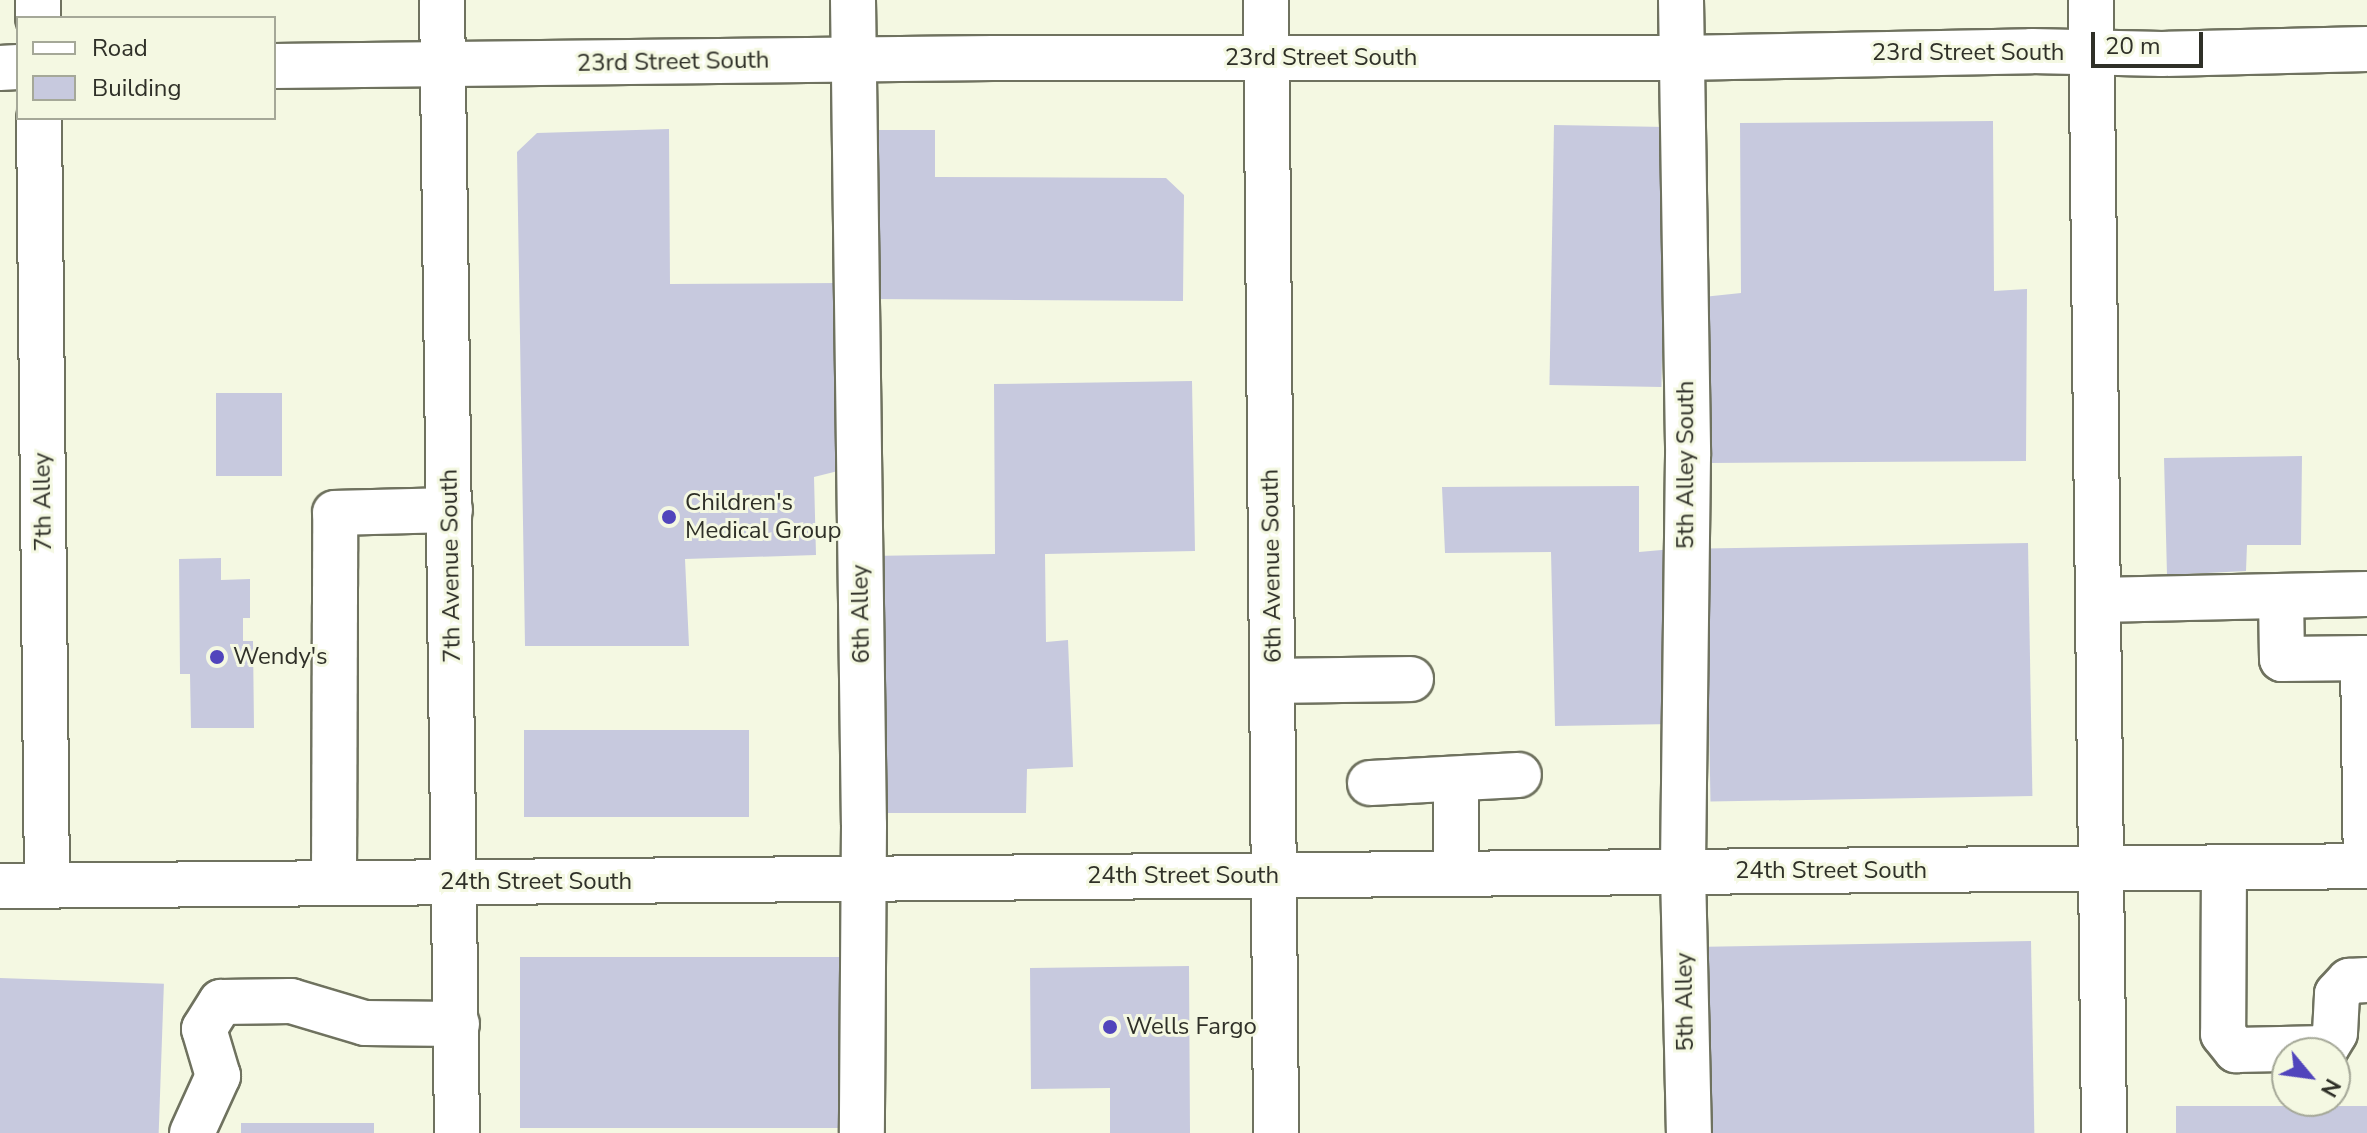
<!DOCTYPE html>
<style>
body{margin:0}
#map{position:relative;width:2367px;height:1133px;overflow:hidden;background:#f4f8e2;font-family:"Nunito Sans",sans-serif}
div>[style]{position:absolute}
.building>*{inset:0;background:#c7c9de;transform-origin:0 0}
.roads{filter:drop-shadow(2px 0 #6f725f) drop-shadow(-2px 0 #6f725f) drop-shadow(0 2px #6f725f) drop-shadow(0 -2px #6f725f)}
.minor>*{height:44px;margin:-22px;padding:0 22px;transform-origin:22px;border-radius:22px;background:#fff}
.major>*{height:44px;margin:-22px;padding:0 22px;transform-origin:22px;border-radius:22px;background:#fff}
.dots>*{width:22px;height:22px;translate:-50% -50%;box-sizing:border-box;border:4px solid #f4f8e2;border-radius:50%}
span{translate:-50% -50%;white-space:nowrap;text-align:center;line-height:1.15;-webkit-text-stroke:6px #f4f8e2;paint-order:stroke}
.street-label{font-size:24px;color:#2f3028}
.poi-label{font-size:24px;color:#2f3028}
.left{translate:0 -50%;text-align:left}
.legend{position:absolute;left:16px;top:16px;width:260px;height:104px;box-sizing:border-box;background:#f4f8e2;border:2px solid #a5a898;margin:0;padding:10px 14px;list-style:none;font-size:24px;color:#2f3028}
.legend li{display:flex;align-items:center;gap:16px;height:40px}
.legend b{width:40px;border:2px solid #a5a898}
.north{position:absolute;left:2271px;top:1037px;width:80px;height:80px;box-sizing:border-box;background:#f4f8e2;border:2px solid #a5a898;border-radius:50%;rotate:119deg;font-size:22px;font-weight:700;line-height:32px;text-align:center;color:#2f3028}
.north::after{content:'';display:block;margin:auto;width:28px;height:36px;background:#5145bc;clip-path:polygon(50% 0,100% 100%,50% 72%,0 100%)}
.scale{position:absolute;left:2091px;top:32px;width:112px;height:36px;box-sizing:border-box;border:4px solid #2f3028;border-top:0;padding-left:10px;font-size:24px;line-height:28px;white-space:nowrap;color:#2f3028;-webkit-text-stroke:6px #f4f8e2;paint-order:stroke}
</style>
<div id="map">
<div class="building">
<div style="clip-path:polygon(1993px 121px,1994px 291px,2027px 289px,2026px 461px,1708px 463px,1703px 297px,1741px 293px,1740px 123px)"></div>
<div style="left:1554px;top:125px;width:112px;height:260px;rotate:1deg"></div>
<div style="clip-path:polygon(669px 129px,670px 284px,839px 283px,838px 471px,814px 477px,816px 555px,685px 559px,689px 646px,525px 646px,517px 152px,537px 133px)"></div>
<div style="clip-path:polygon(872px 130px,935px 130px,935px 177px,1166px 178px,1184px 195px,1183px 301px,872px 299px)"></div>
<div style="clip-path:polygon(1192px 381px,1195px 551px,1045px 554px,1046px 642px,1068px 640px,1073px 767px,1027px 769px,1026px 813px,887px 813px,884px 645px,870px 645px,869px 556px,995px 554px,994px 384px)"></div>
<div style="left:216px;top:393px;width:66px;height:83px"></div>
<div style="clip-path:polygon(2302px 456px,2301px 545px,2247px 545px,2246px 571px,2167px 575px,2164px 458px)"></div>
<div style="clip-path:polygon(1639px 486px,1639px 552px,1673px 549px,1672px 724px,1555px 726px,1551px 552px,1445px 553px,1442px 487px)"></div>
<div style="left:2028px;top:543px;width:253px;height:322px;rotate:89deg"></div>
<div style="clip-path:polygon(221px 558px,221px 580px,250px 579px,250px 618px,243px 618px,243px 641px,253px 641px,254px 728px,191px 728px,190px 674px,180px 674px,179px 559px)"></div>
<div style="left:749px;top:730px;width:87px;height:225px;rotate:90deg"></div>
<div style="left:2031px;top:941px;width:192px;height:324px;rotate:89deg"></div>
<div style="left:520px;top:957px;width:333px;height:171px"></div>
<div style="clip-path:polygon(1189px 966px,1190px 1133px,1110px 1133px,1110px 1088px,1031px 1089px,1030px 968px)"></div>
<div style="left:0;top:978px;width:164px;height:155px;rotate:2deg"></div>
<div style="left:2367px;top:1106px;width:27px;height:191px;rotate:90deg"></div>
<div style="left:241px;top:1123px;width:133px;height:20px"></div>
</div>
<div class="roads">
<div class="minor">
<div style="left:38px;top:0;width:18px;rotate:90deg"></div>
<div style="left:442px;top:0;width:1133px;rotate:89.24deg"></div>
<div style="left:853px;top:0;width:825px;rotate:89.24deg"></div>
<div style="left:864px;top:825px;width:308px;rotate:90.4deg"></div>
<div style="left:1681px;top:0;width:456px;rotate:89.1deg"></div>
<div style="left:1688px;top:456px;width:416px;rotate:90.7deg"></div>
<div style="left:1683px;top:872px;width:261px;rotate:88.7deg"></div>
<div style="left:2091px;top:0;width:1133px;rotate:89.34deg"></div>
<div style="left:274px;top:66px;width:719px;rotate:-0.64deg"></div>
<div style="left:993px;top:58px;width:687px"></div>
<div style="left:1680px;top:58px;width:352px;rotate:-1.1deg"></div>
<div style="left:2032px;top:51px;width:130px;rotate:1.3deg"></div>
<div style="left:2162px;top:54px;width:205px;rotate:-1.4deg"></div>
<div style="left:0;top:68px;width:18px;rotate:-3deg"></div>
<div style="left:39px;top:118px;width:768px;rotate:89.4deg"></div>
<div style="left:2281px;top:596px;width:63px;rotate:89.1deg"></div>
<div style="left:2282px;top:659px;width:85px;rotate:-0.7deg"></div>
<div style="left:2098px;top:600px;width:269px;rotate:-1.3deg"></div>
<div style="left:2363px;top:658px;width:208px;rotate:89.2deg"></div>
<div style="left:1273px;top:681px;width:138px;rotate:-0.8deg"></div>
<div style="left:1456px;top:779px;width:95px;rotate:90deg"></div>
<div style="left:1370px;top:783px;width:149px;rotate:-3.1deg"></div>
<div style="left:2224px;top:867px;width:167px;rotate:90.3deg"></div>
<div style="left:2223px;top:1034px;width:21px;rotate:51deg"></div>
<div style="left:2236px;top:1050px;width:90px;rotate:-1.3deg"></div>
<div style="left:2326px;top:1048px;width:17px;rotate:-59deg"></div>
<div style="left:2335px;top:1033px;width:39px;rotate:-87deg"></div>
<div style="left:2337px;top:994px;width:18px;rotate:-47deg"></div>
<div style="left:2349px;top:981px;width:18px;rotate:-3deg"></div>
<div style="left:334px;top:883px;width:370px;rotate:-89.8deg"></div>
<div style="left:335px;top:513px;width:115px;rotate:-1.5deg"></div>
<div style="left:0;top:886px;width:2367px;rotate:-0.48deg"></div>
<div style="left:192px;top:1133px;width:63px;rotate:-65.5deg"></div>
<div style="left:218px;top:1076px;width:49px;rotate:-106.6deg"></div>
<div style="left:204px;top:1029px;width:32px;rotate:-58deg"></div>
<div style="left:221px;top:1002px;width:70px;rotate:-0.8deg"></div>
<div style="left:291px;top:1001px;width:77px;rotate:16.6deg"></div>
<div style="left:365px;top:1023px;width:92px;rotate:0.6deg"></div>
</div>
<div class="major">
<div style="left:1266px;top:0;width:1133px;rotate:89.49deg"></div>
</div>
</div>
<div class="dots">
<div style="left:669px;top:517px;background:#5145bc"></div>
<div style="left:217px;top:657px;background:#5145bc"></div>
<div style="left:1110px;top:1027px;background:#5145bc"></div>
</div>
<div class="street-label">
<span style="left:1968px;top:53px">23rd Street South</span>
<span style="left:1321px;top:58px">23rd Street South</span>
<span style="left:673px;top:62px;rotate:-1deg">23rd Street South</span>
<span style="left:1686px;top:465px;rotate:-90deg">5th Alley South</span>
<span style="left:43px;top:502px;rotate:-91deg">7th Alley</span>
<span style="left:451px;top:566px;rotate:-91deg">7th Avenue South</span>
<span style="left:1272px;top:566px;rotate:-91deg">6th Avenue South</span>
<span style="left:861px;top:614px;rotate:-91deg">6th Alley</span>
<span style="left:1831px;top:871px">24th Street South</span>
<span style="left:1183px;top:876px">24th Street South</span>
<span style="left:536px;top:882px">24th Street South</span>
<span style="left:1685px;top:1002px;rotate:-91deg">5th Alley</span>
</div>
<div class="poi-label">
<span class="left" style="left:685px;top:517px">Children's<br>Medical Group</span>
<span class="left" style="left:233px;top:657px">Wendy's</span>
<span class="left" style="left:1126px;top:1027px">Wells Fargo</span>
</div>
<ul class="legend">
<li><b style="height:10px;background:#fff"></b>Road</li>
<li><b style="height:22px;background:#c7c9de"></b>Building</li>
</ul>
<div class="north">N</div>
<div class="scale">20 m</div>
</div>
